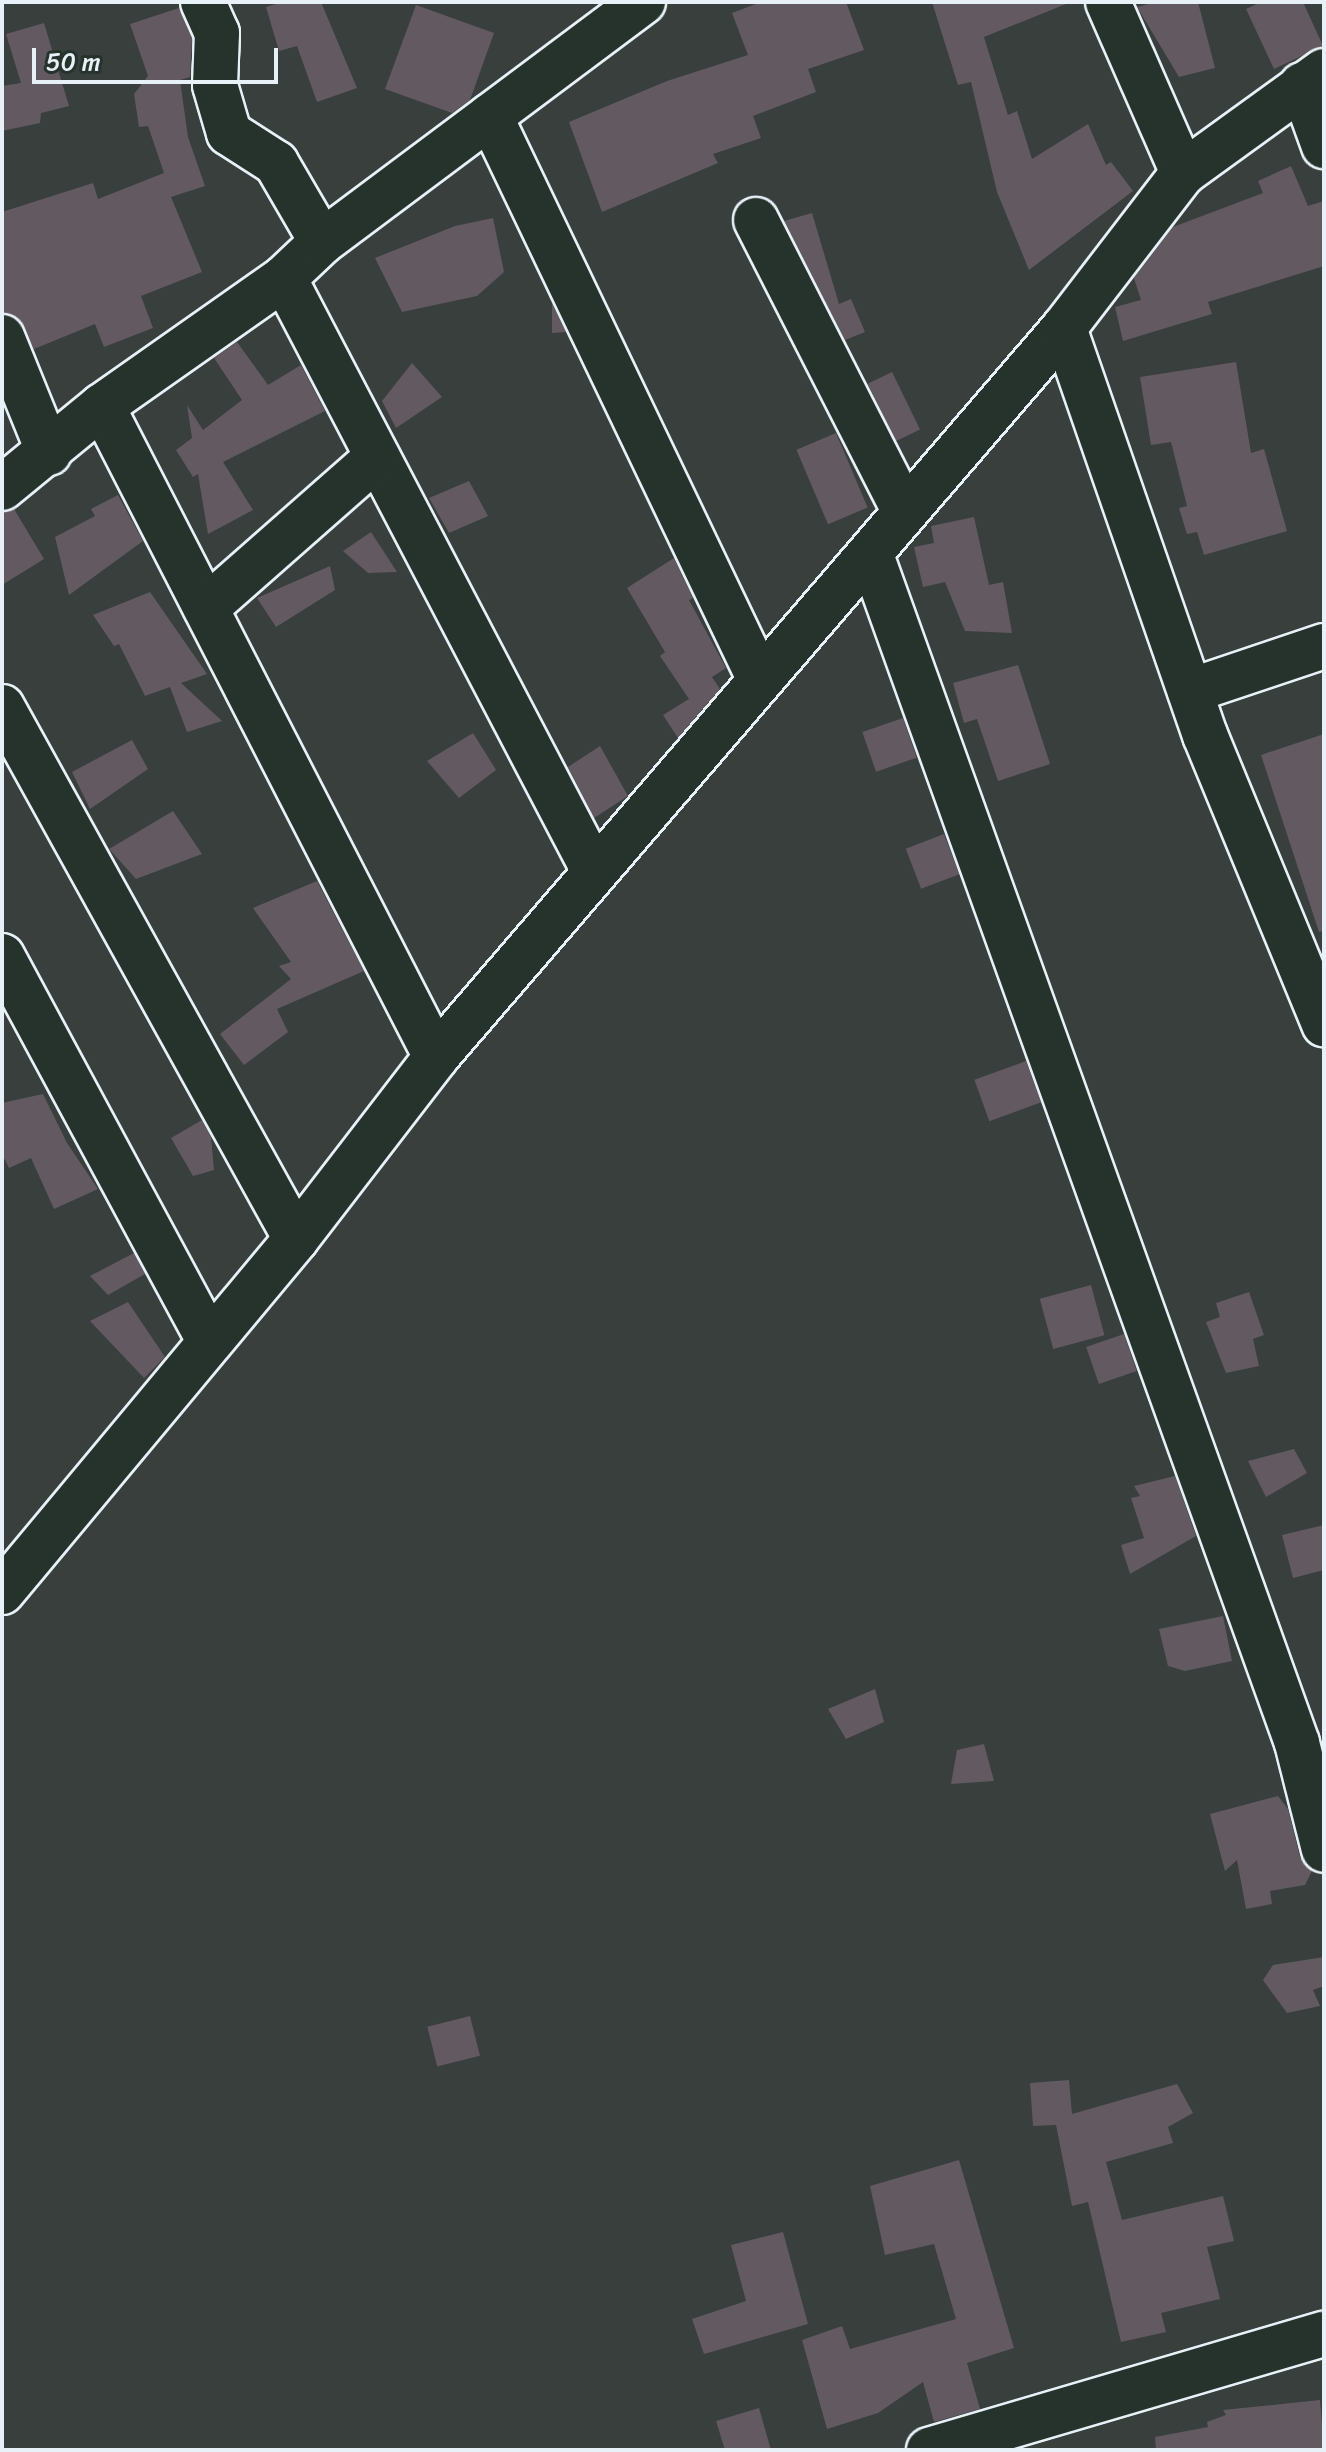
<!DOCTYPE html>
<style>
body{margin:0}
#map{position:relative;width:1326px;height:2452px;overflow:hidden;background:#383f3c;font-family:Sriracha,sans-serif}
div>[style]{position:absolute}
.building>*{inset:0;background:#625a60;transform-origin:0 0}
.roads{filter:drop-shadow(2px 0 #e8f1f8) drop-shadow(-2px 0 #e8f1f8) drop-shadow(0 2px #e8f1f8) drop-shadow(0 -2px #e8f1f8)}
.minor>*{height:44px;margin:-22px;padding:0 22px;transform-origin:22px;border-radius:22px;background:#26332d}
span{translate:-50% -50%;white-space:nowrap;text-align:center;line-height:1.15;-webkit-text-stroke:7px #26332d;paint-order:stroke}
.frame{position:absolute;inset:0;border:4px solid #e8f1f8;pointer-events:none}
.scale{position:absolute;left:32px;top:48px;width:246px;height:36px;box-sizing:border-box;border:4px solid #e8f1f8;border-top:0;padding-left:10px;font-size:24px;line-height:28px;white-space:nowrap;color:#e8f1f8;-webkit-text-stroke:6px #26332d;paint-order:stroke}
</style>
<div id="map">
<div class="building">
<div style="clip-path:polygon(283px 2px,321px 2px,357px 88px,317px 102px,297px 46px,279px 51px,266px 7px)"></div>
<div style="clip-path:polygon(761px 2px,846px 2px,864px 50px,808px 69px,816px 92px,753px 116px,761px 138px,713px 154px,718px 163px,602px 212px,569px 122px,667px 81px,748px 55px,732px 13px)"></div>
<div style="clip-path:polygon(932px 2px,1071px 2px,984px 37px,1008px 115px,1017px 111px,1032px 159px,1088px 124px,1106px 165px,1111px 162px,1133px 191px,1029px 270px,997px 192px,971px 82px,958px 85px)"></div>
<div style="clip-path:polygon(1156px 2px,1198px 2px,1215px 68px,1179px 77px,1137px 7px)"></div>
<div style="clip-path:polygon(1261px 2px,1303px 2px,1323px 46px,1274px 69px,1246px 9px)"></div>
<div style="clip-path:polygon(416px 5px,494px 33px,470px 100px,452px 113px,385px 89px)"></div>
<div style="clip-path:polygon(179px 8px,192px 38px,190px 77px,180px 80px,188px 137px,205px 186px,171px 197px,202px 272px,141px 296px,153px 328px,104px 347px,95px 324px,34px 349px,18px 318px,2px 313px,2px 212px,93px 183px,98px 199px,164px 173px,148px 126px,139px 127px,134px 94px,148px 76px,130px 24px)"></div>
<div style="clip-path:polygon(44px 23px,69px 106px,41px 113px,40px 123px,2px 131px,2px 86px,21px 83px,6px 34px)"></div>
<div style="clip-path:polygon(1291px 166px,1308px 206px,1324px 201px,1324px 266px,1208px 302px,1212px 314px,1123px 341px,1115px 307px,1141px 300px,1134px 278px,1173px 227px,1263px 193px,1258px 181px)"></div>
<div style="clip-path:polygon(812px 213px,839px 304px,851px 299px,865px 332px,845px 340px,784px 221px)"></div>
<div style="clip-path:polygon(493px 218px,504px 272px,477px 296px,402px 312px,375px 258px,455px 226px)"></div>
<div style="clip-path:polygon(552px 303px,566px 332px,552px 333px)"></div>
<div style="clip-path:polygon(237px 342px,268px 385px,301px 365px,325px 411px,223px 462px,253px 510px,208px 534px,198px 474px,193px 477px,176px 450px,192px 438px,187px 405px,203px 430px,242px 400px,214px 358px)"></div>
<div style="clip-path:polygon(1236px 362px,1251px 453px,1264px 449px,1287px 531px,1204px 555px,1197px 532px,1187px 534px,1179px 508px,1187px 506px,1171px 442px,1151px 445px,1140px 377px)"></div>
<div style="clip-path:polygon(412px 363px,442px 397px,396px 428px,382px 401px)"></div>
<div style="left:892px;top:372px;width:64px;height:27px;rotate:64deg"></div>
<div style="left:836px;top:433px;width:81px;height:43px;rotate:67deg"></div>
<div style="clip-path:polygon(469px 481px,488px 516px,449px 533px,429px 498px)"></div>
<div style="clip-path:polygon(118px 495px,143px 541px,69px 595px,55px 537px,95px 516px,91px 509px)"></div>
<div style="clip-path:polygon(14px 509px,44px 559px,2px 585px,2px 512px)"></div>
<div style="clip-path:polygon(974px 517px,989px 585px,1003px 582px,1012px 633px,965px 631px,945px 582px,923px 587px,914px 547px,934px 543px,931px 526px)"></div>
<div style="clip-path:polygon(371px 532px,397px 572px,368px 573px,343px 551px)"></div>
<div style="clip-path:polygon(674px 558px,693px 598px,689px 600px,726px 668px,712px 677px,720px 689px,678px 738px,663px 715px,689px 699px,660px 656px,665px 652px,627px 588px)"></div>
<div style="clip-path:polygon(330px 566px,335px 590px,276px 627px,257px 598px)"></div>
<div style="clip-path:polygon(150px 592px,207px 674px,181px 683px,222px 721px,187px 732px,170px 687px,145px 696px,119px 644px,114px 646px,93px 615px)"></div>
<div style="clip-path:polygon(1018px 665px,1050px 764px,998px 781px,977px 719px,964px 723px,953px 683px)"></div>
<div style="left:903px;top:718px;width:42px;height:43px;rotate:71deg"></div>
<div style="clip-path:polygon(473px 733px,496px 770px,459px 798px,427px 761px)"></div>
<div style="clip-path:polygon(1324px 734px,1324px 931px,1319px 932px,1261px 755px)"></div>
<div style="clip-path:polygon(132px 740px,148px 769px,90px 809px,72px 772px)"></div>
<div style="clip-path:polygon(600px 746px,628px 796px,594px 818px,568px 767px)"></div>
<div style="clip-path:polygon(173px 811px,202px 854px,136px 879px,109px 849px)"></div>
<div style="left:944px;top:834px;width:43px;height:41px;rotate:69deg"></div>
<div style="clip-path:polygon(317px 881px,364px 971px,277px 1009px,288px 1032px,244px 1065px,220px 1034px,291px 979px,279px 966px,291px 962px,253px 908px)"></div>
<div style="left:1026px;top:1061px;width:44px;height:55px;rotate:70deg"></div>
<div style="clip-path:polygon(43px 1094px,67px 1143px,98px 1189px,54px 1209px,31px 1158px,9px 1168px,2px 1154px,2px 1103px)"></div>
<div style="clip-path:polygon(202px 1120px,211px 1137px,214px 1170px,193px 1176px,171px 1138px)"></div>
<div style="clip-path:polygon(134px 1253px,145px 1274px,108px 1295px,90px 1276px)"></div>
<div style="left:1091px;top:1285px;width:52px;height:53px;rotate:75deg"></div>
<div style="clip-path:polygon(1249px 1292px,1264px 1335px,1253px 1339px,1259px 1366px,1226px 1373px,1206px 1322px,1220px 1317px,1216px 1303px)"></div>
<div style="clip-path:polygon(128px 1302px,165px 1357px,144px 1378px,90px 1321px)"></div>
<div style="left:1124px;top:1334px;width:39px;height:40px;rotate:71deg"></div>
<div style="clip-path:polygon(1294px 1449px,1307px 1473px,1266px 1497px,1248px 1461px)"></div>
<div style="clip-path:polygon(1175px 1476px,1196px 1536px,1130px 1574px,1121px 1545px,1144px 1538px,1131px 1498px,1140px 1496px,1134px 1486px)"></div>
<div style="clip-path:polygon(1324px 1525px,1324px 1570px,1293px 1578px,1282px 1535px)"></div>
<div style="clip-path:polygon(1223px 1616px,1232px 1661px,1185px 1671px,1168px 1666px,1159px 1629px)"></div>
<div style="clip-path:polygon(875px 1689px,884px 1722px,846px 1739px,828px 1709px)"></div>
<div style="clip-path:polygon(984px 1744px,994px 1781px,951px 1784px,957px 1750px)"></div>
<div style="clip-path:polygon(1278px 1796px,1288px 1809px,1300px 1857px,1312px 1871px,1305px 1885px,1270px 1891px,1272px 1904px,1246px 1909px,1237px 1860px,1225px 1871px,1210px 1814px)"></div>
<div style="clip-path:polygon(1324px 1957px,1324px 1986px,1313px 1990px,1320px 2006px,1287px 2013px,1263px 1980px,1273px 1965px)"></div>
<div style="left:470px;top:2016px;width:41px;height:44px;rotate:76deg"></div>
<div style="clip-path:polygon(1069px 2080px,1072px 2114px,1177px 2084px,1193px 2113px,1168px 2127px,1173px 2143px,1106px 2162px,1122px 2220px,1223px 2196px,1234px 2241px,1207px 2247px,1220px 2299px,1161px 2313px,1166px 2332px,1121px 2342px,1088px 2202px,1072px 2206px,1056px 2125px,1033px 2126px,1030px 2083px)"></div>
<div style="clip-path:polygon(959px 2160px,1014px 2348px,967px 2363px,980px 2409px,934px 2422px,923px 2382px,878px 2413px,827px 2429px,802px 2340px,842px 2326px,850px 2349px,956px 2319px,934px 2244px,885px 2255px,870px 2186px)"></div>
<div style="clip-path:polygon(783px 2232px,808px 2324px,704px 2354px,692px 2319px,746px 2301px,731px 2245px)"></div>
<div style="clip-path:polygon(1320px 2400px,1324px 2450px,1156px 2450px,1155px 2437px,1208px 2427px,1207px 2422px,1226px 2415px,1223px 2410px)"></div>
<div style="clip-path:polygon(759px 2408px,771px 2450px,725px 2450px,716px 2421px)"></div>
</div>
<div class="roads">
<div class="minor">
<div style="left:203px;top:2px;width:34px;rotate:66deg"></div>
<div style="left:217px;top:33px;width:52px;rotate:92.2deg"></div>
<div style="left:215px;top:85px;width:50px;rotate:73.7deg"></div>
<div style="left:229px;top:133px;width:56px;rotate:32.6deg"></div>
<div style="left:276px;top:163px;width:91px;rotate:59.8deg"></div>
<div style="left:1108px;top:2px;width:187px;rotate:66.3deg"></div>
<div style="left:1302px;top:85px;width:65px;rotate:70.2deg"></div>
<div style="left:490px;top:116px;width:625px;rotate:64.42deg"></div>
<div style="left:756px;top:220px;width:326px;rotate:63deg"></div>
<div style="left:284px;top:278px;width:667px;rotate:62.4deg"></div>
<div style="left:1064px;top:328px;width:431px;rotate:70.9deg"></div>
<div style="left:1205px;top:735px;width:313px;rotate:67.6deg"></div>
<div style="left:2px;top:337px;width:125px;rotate:67.9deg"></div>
<div style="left:102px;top:406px;width:732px;rotate:62.84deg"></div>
<div style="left:2px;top:488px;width:129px;rotate:-39.4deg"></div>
<div style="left:102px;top:406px;width:223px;rotate:-35.1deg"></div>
<div style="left:284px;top:278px;width:52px;rotate:-43.5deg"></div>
<div style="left:322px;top:242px;width:401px;rotate:-36.8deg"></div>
<div style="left:871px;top:555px;width:1262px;rotate:70.27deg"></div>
<div style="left:1297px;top:1743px;width:110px;rotate:75.8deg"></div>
<div style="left:206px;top:608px;width:228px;rotate:-41.4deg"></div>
<div style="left:1190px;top:691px;width:141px;rotate:-18.6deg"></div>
<div style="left:2px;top:707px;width:608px;rotate:61.07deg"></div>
<div style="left:2px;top:956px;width:436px;rotate:61.7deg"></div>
<div style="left:2px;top:1592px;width:459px;rotate:-50.2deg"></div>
<div style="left:296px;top:1239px;width:230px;rotate:-52.4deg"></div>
<div style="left:436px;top:1057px;width:962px;rotate:-49.26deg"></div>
<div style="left:1064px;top:328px;width:195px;rotate:-52.5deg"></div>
<div style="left:1183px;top:173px;width:174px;rotate:-35.9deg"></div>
<div style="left:929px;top:2450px;width:412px;rotate:-16.4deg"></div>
</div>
</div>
<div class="frame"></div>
<div class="scale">50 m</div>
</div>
